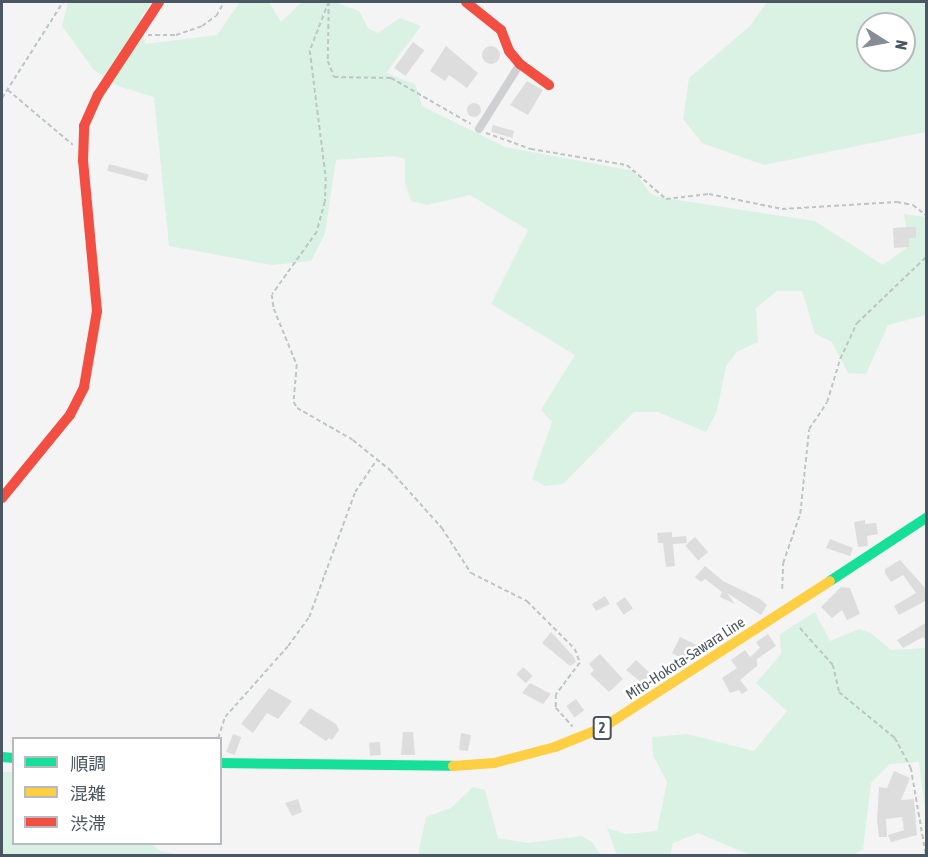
<!DOCTYPE html>
<meta charset="utf-8">
<style>
body{margin:0}
#map{position:relative;width:928px;height:857px;overflow:hidden;background:#f4f4f4;font-family:"Asap Condensed","Noto Sans JP",sans-serif}
div>[style]{position:absolute}
.green>*{inset:0;background:#d9f2e3}
.building>*{inset:0;background:#ddddde;transform-origin:0 0}
.round{border-radius:50%}
.path>*{height:1.5px;margin-top:-0.75px;transform-origin:0;background:repeating-linear-gradient(90deg,#bcc7c4 0 4.5px,transparent 0 7.5px)}
.street>*{height:8px;margin:-4px;padding:0 4px;transform-origin:4px;border-radius:4px;background:#ced0d2}
.fast>*{height:10px;margin:-5px;padding:0 5px;transform-origin:5px;border-radius:5px;background:#16e098}
.slow>*{height:10px;margin:-5px;padding:0 5px;transform-origin:5px;border-radius:5px;background:#ffcf43}
.jam>*{height:10px;margin:-5px;padding:0 5px;transform-origin:5px;border-radius:5px;background:#f24e42}
span{translate:-50% -50%;white-space:nowrap;text-align:center;line-height:1.15;-webkit-text-stroke:5px #fff;paint-order:stroke}
.shield-label span{padding:2px 4px;background:#fff;border:2px solid;border-radius:4px;-webkit-text-stroke-width:0}
.shield-label{font-size:14px;color:#4a5661;font-weight:700}
.street-label{font-size:15px;color:#4a5661}
.frame{position:absolute;inset:0;border:3px solid #4a5661;pointer-events:none}
.legend{position:absolute;left:12px;top:737px;width:210px;height:108px;box-sizing:border-box;background:#fff;border:2px solid #b7bbc0;margin:0;padding:8px 10px;list-style:none;font-size:18px;color:#4a5661}
.legend li{display:flex;align-items:center;gap:12px;height:30px}
.legend b{width:30px;border:2px solid #b7bbc0}
.north{position:absolute;left:856px;top:12px;width:60px;height:60px;box-sizing:border-box;background:#fff;border:2px solid #b7bbc0;border-radius:50%;rotate:101deg;font-size:16px;font-weight:700;line-height:24px;text-align:center;color:#4a5661}
.north::after{content:'';display:block;margin:auto;width:21px;height:27px;background:#868d94;clip-path:polygon(50% 0,100% 100%,50% 72%,0 100%)}
</style>
<div id="map">
<div class="green">
<div style="clip-path:polygon(68px 2px,151px 2px,141px 18px,145px 44px,217px 35px,240px 2px,269px 2px,281px 22px,302px 2px,335px 2px,359px 11px,368px 28px,378px 33px,400px 18px,421px 26px,386px 73px,415px 84px,422px 106px,505px 147px,634px 171px,650px 193px,658px 197px,815px 221px,883px 265px,909px 246px,904px 214px,926px 217px,926px 315px,888px 325px,866px 374px,848px 373px,832px 342px,815px 334px,802px 291px,777px 291px,756px 308px,758px 342px,737px 352px,726px 366px,717px 411px,706px 432px,658px 412px,634px 412px,563px 484px,545px 486px,532px 479px,552px 422px,541px 410px,575px 355px,491px 304px,528px 230px,470px 195px,427px 205px,411px 201px,405px 183px,405px 159px,394px 156px,336px 160px,325px 233px,311px 261px,272px 265px,169px 246px,154px 97px,118px 86px,93px 69px,62px 26px)"></div>
<div style="clip-path:polygon(evenodd,767px 2px,926px 2px,926px 132px,764px 165px,702px 143px,683px 119px,689px 78px,750px 26px,767px 2px,868px 24px,904px 24px,904px 60px,868px 60px,868px 24px)"></div>
<div style="clip-path:polygon(815px 612px,830px 641px,859px 629px,871px 633px,891px 650px,926px 648px,926px 816px,919px 762px,890px 764px,871px 783px,863px 849px,854px 855px,750px 855px,698px 833px,673px 843px,670px 855px,617px 855px,607px 828px,625px 834px,657px 831px,667px 782px,653px 755px,652px 737px,687px 734px,754px 751px,787px 711px,756px 683px,781px 654px,780px 634px)"></div>
<div style="clip-path:polygon(2px 772px,13px 772px,14px 844px,152px 844px,160px 851px,180px 855px,2px 855px)"></div>
<div style="clip-path:polygon(473px 787px,485px 790px,498px 838px,528px 843px,581px 836px,592px 842px,601px 855px,418px 855px,426px 817px,451px 808px)"></div>
</div>
<div class="building">
<div style="left:413px;top:42px;width:14px;height:32px;rotate:36deg"></div>
<div style="clip-path:polygon(446px 46px,478px 73px,467px 88px,449px 75px,445px 81px,430px 71px)"></div>
<div class="round" style="left:482px;top:46px;width:18px;height:18px"></div>
<div style="clip-path:polygon(527px 81px,543px 90px,528px 115px,510px 105px)"></div>
<div class="round" style="left:467px;top:103px;width:14px;height:14px"></div>
<div style="left:493px;top:125px;width:22px;height:7px;rotate:16deg"></div>
<div style="left:109px;top:164px;width:41px;height:7px;rotate:15deg"></div>
<div style="clip-path:polygon(908px 227px,916px 227px,916px 238px,909px 238px,909px 247px,894px 248px,893px 228px)"></div>
<div style="clip-path:polygon(865px 520px,865px 524px,876px 523px,878px 534px,867px 536px,868px 546px,858px 547px,854px 522px)"></div>
<div style="clip-path:polygon(672px 532px,672px 537px,686px 536px,687px 543px,673px 544px,675px 566px,666px 567px,663px 543px,658px 543px,657px 533px)"></div>
<div style="left:695px;top:537px;width:20px;height:13px;rotate:49deg"></div>
<div style="clip-path:polygon(830px 539px,853px 548px,850px 556px,826px 548px)"></div>
<div style="clip-path:polygon(900px 560px,927px 590px,927px 600px,899px 615px,894px 606px,916px 593px,903px 575px,891px 582px,885px 573px,885px 569px)"></div>
<div style="clip-path:polygon(705px 566px,723px 581px,760px 599px,767px 605px,761px 615px,727px 593px,735px 604px,720px 597px,722px 592px,705px 579px,701px 582px,695px 577px)"></div>
<div style="clip-path:polygon(841px 587px,850px 588px,860px 614px,847px 620px,842px 610px,832px 618px,821px 607px)"></div>
<div style="clip-path:polygon(605px 596px,610px 604px,596px 611px,592px 604px)"></div>
<div style="left:625px;top:597px;width:14px;height:11px;rotate:56deg"></div>
<div style="clip-path:polygon(927px 622px,927px 641px,923px 637px,903px 648px,897px 640px)"></div>
<div style="clip-path:polygon(551px 632px,574px 657px,576px 662px,570px 666px,542px 643px)"></div>
<div style="clip-path:polygon(768px 634px,776px 646px,757px 659px,757px 666px,740px 680px,748px 690px,742px 694px,739px 690px,730px 693px,722px 678px,737px 668px,731px 660px,745px 650px,750px 657px,760px 648px,756px 642px)"></div>
<div style="clip-path:polygon(680px 637px,703px 648px,690px 663px,672px 653px)"></div>
<div style="clip-path:polygon(600px 654px,623px 679px,609px 692px,590px 674px,594px 670px,589px 664px)"></div>
<div style="clip-path:polygon(636px 660px,651px 674px,642px 683px,626px 670px)"></div>
<div style="left:523px;top:667px;width:13px;height:10px;rotate:42deg"></div>
<div style="clip-path:polygon(530px 683px,551px 694px,543px 704px,522px 693px)"></div>
<div style="clip-path:polygon(269px 688px,292px 701px,278px 719px,267px 713px,253px 733px,241px 724px)"></div>
<div style="left:576px;top:699px;width:14px;height:12px;rotate:54deg"></div>
<div style="clip-path:polygon(310px 708px,336px 724px,339px 730px,332px 740px,329px 738px,326px 741px,299px 723px)"></div>
<div style="clip-path:polygon(403px 732px,413px 732px,415px 755px,401px 755px)"></div>
<div style="clip-path:polygon(461px 733px,471px 735px,468px 751px,459px 750px)"></div>
<div style="left:233px;top:734px;width:9px;height:19px;rotate:21deg"></div>
<div style="left:380px;top:742px;width:13px;height:11px;rotate:86deg"></div>
<div style="clip-path:polygon(894px 771px,910px 778px,901px 800px,914px 799px,917px 835px,891px 842px,888px 835px,904px 830px,902px 817px,886px 819px,887px 837px,879px 837px,877px 821px,879px 787px,887px 788px)"></div>
<div style="clip-path:polygon(298px 799px,302px 812px,292px 816px,285px 803px)"></div>
</div>
<div class="path">
<div style="left:329px;top:2px;width:53px;rotate:111.2deg"></div>
<div style="left:310px;top:51px;width:127px;rotate:82.8deg"></div>
<div style="left:326px;top:177px;width:25px;rotate:92deg"></div>
<div style="left:325px;top:202px;width:31px;rotate:105deg"></div>
<div style="left:317px;top:232px;width:77px;rotate:125.5deg"></div>
<div style="left:272px;top:295px;width:14px;rotate:82deg"></div>
<div style="left:274px;top:309px;width:61px;rotate:67.7deg"></div>
<div style="left:297px;top:365px;width:37px;rotate:95deg"></div>
<div style="left:294px;top:402px;width:7px;rotate:63deg"></div>
<div style="left:297px;top:408px;width:64px;rotate:29.7deg"></div>
<div style="left:353px;top:440px;width:48px;rotate:39deg"></div>
<div style="left:390px;top:470px;width:78px;rotate:48.1deg"></div>
<div style="left:442px;top:528px;width:54px;rotate:57.2deg"></div>
<div style="left:471px;top:573px;width:63px;rotate:26.6deg"></div>
<div style="left:527px;top:601px;width:68px;rotate:45deg"></div>
<div style="left:575px;top:649px;width:15px;rotate:70deg"></div>
<div style="left:580px;top:663px;width:40px;rotate:127deg"></div>
<div style="left:556px;top:695px;width:13px;rotate:90deg"></div>
<div style="left:556px;top:708px;width:25px;rotate:48deg"></div>
<div style="left:329px;top:2px;width:59px;rotate:91deg"></div>
<div style="left:328px;top:61px;width:17px;rotate:69deg"></div>
<div style="left:334px;top:77px;width:57px;rotate:1deg"></div>
<div style="left:391px;top:78px;width:92px;rotate:29.9deg"></div>
<div style="left:148px;top:35px;width:28px"></div>
<div style="left:176px;top:35px;width:28px;rotate:-19deg"></div>
<div style="left:202px;top:26px;width:17px;rotate:-36deg"></div>
<div style="left:216px;top:16px;width:16px;rotate:-60deg"></div>
<div style="left:8px;top:90px;width:85px;rotate:40.2deg"></div>
<div style="left:2px;top:98px;width:114px;rotate:-57.6deg"></div>
<div style="left:486px;top:133px;width:48px;rotate:19.6deg"></div>
<div style="left:531px;top:149px;width:97px;rotate:9.5deg"></div>
<div style="left:627px;top:165px;width:52px;rotate:41.1deg"></div>
<div style="left:666px;top:199px;width:43px;rotate:-6.6deg"></div>
<div style="left:709px;top:194px;width:75px;rotate:11.6deg"></div>
<div style="left:782px;top:209px;width:115px;rotate:-3.5deg"></div>
<div style="left:897px;top:202px;width:16px;rotate:11deg"></div>
<div style="left:913px;top:205px;width:16px;rotate:38deg"></div>
<div style="left:2px;top:181px;width:13px;rotate:90deg"></div>
<div style="left:782px;top:589px;width:26px;rotate:-88deg"></div>
<div style="left:783px;top:563px;width:52px;rotate:-70.9deg"></div>
<div style="left:800px;top:514px;width:85px;rotate:-84deg"></div>
<div style="left:809px;top:429px;width:32px;rotate:-56deg"></div>
<div style="left:827px;top:402px;width:45px;rotate:-73.2deg"></div>
<div style="left:840px;top:359px;width:40px;rotate:-65deg"></div>
<div style="left:857px;top:323px;width:95px;rotate:-43.7deg"></div>
<div style="left:800px;top:628px;width:50px;rotate:48.3deg"></div>
<div style="left:833px;top:665px;width:28px;rotate:77deg"></div>
<div style="left:839px;top:692px;width:72px;rotate:39.4deg"></div>
<div style="left:895px;top:738px;width:34px;rotate:62deg"></div>
<div style="left:911px;top:768px;width:88px;rotate:80.2deg"></div>
<div style="left:218px;top:738px;width:22px;rotate:-72deg"></div>
<div style="left:225px;top:717px;width:95px;rotate:-48.4deg"></div>
<div style="left:288px;top:646px;width:36px;rotate:-54deg"></div>
<div style="left:309px;top:617px;width:133px;rotate:-69.8deg"></div>
<div style="left:355px;top:492px;width:37px;rotate:-56deg"></div>
</div>
<div class="street">
<div style="left:479px;top:129px;width:77px;rotate:-57.8deg"></div>
</div>
<div class="fast">
<div style="left:830px;top:581px;width:115px;rotate:-33.3deg"></div>
<div style="left:2px;top:757px;width:12px;rotate:5deg"></div>
<div style="left:220px;top:763px;width:233px;rotate:0.7deg"></div>
</div>
<div class="slow">
<div style="left:453px;top:766px;width:41px;rotate:-4.2deg"></div>
<div style="left:494px;top:763px;width:63px;rotate:-14.7deg"></div>
<div style="left:555px;top:747px;width:51px;rotate:-22deg"></div>
<div style="left:602px;top:728px;width:271px;rotate:-32.8deg"></div>
</div>
<div class="jam">
<div style="left:466px;top:2px;width:45px;rotate:38.7deg"></div>
<div style="left:501px;top:30px;width:22px;rotate:69deg"></div>
<div style="left:509px;top:51px;width:17px;rotate:50deg"></div>
<div style="left:520px;top:64px;width:36px;rotate:36deg"></div>
<div style="left:2px;top:498px;width:107px;rotate:-50.7deg"></div>
<div style="left:70px;top:415px;width:31px;rotate:-63deg"></div>
<div style="left:84px;top:387px;width:77px;rotate:-80.3deg"></div>
<div style="left:97px;top:311px;width:151px;rotate:-95.3deg"></div>
<div style="left:83px;top:161px;width:35px;rotate:-88deg"></div>
<div style="left:84px;top:126px;width:34px;rotate:-66deg"></div>
<div style="left:98px;top:95px;width:111px;rotate:-56.7deg"></div>
</div>
<div class="shield-label">
<span style="left:602px;top:728px">2</span>
</div>
<div class="street-label">
<span style="left:685px;top:658px;rotate:-33deg">Mito-Hokota-Sawara Line</span>
</div>
<div class="frame"></div>
<ul class="legend">
<li><b style="height:8px;background:#16e098"></b>順調</li>
<li><b style="height:8px;background:#ffcf43"></b>混雑</li>
<li><b style="height:8px;background:#f24e42"></b>渋滞</li>
</ul>
<div class="north">N</div>
</div>
